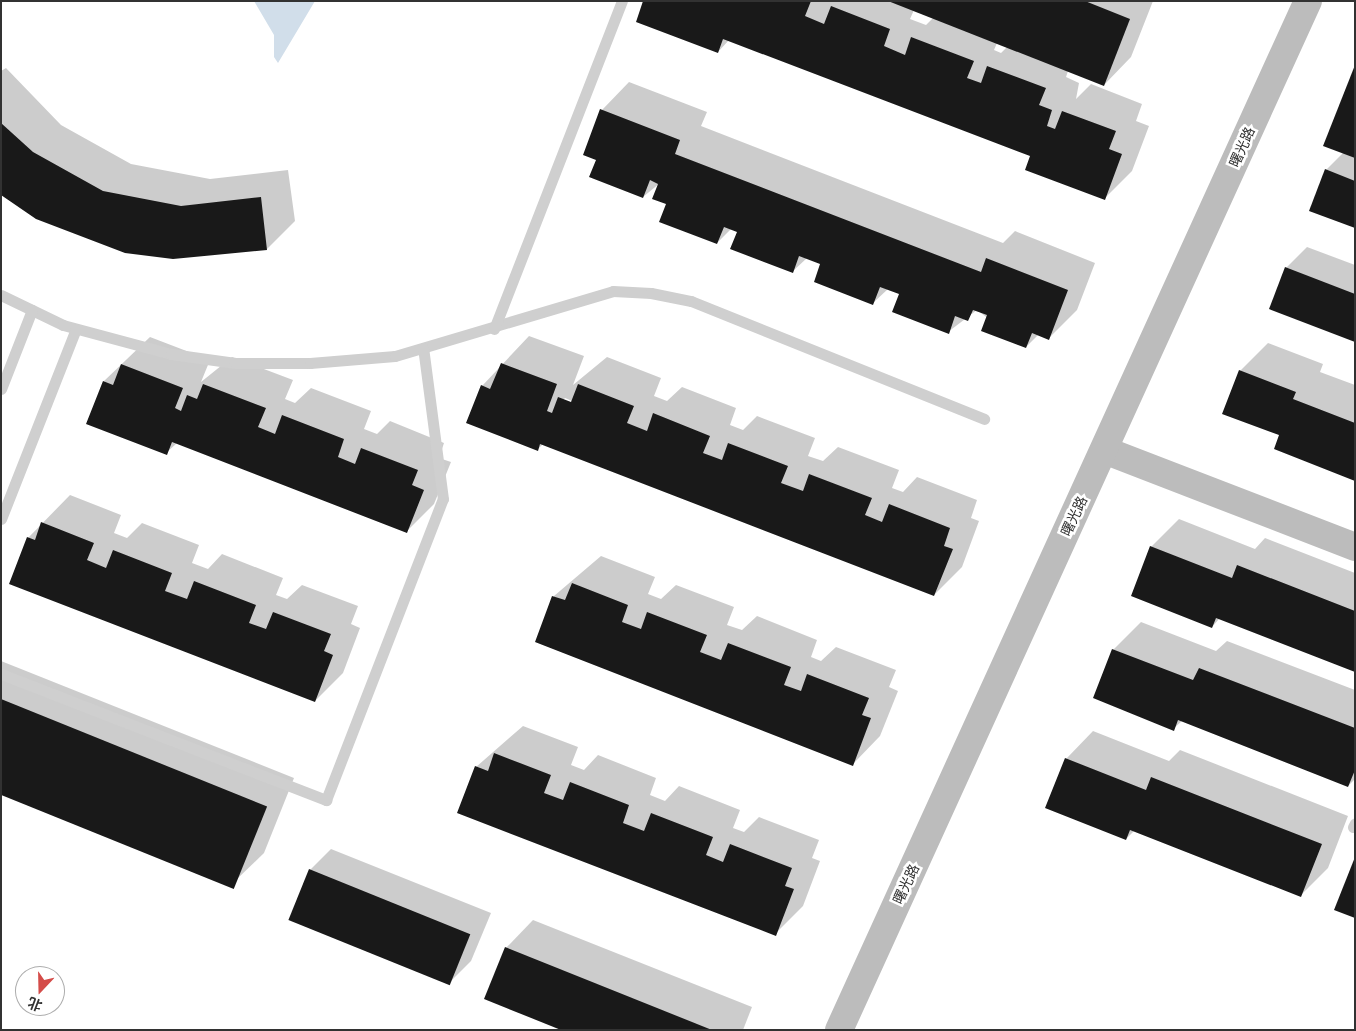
<!DOCTYPE html>
<meta charset="utf-8">
<style>
body{margin:0}
#map{position:relative;width:1356px;height:1031px;overflow:hidden;background:#fff;font-family:"Golos Text","Noto Sans SC",sans-serif}
div>[style]{position:absolute}
.water>*{inset:0;background:#d1deea}
.shadow>*{inset:0;background:#0003}
.building>*{inset:0;background:#191919;transform-origin:0 0}
.lane>*{height:11px;margin:-5.5px;padding:0 5.5px;transform-origin:5.5px;border-radius:5.5px;background:#cfcfcf}
.secondary>*{height:28px;margin:-14px;padding:0 14px;transform-origin:14px;border-radius:14px;background:#bcbcbc}
span{translate:-50% -50%;white-space:nowrap;text-align:center;line-height:1.15;-webkit-text-stroke:5px #fff;paint-order:stroke}
.street-label{font-size:14px;color:#323232}
.frame{position:absolute;inset:0;border:2px solid #323232;pointer-events:none}
.north{position:absolute;left:15px;top:966px;width:50px;height:50px;box-sizing:border-box;background:#fff;border:1px solid #adadad;border-radius:50%;rotate:201deg;font-size:14px;font-weight:700;line-height:20px;text-align:center;color:#323232}
.north::after{content:'';display:block;margin:auto;width:18px;height:22px;background:#d44c49;clip-path:polygon(50% 0,100% 100%,50% 72%,0 100%)}
</style>
<div id="map">
<div class="water">
<div style="clip-path:polygon(254px 1px,315px 1px,278px 63px,274px 57px,274px 35px)"></div>
</div>
<div class="shadow">
<div style="clip-path:polygon(evenodd,645px 1px,1153px 1px,1131px 57px,1104px 85px,1068px 71px,1066px 77px,1079px 83px,1076px 99px,1091px 84px,1142px 104px,1136px 121px,1149px 126px,1132px 171px,1105px 198px,1032px 155px,729px 40px,718px 52px,645px 1px,914px 10px,933px 18px,926px 25px,910px 19px,914px 10px,645px 1px,997px 43px,1007px 47px,1001px 53px,994px 50px,997px 43px)"></div>
<div style="clip-path:polygon(6px 68px,61px 125px,131px 164px,210px 179px,288px 170px,295px 221px,267px 249px,173px 258px,1px 193px,1px 71px)"></div>
<div style="clip-path:polygon(1355px 68px,1355px 227px,1326px 170px,1343px 153px)"></div>
<div style="clip-path:polygon(629px 82px,707px 112px,701px 126px,1003px 243px,1015px 231px,1095px 263px,1077px 310px,1049px 338px,1039px 334px,1026px 347px,977px 310px,948px 332px,901px 294px,888px 289px,873px 303px,822px 263px,807px 258px,792px 272px,732px 228px,717px 243px,668px 204px,660px 183px,643px 197px,597px 159px,602px 110px)"></div>
<div style="clip-path:polygon(1307px 247px,1355px 265px,1355px 341px,1286px 268px)"></div>
<div style="clip-path:polygon(evenodd,529px 336px,584px 356px,573px 385px,607px 357px,661px 378px,654px 396px,667px 401px,682px 387px,736px 408px,730px 425px,743px 430px,757px 416px,815px 438px,808px 456px,823px 461px,838px 447px,899px 470px,892px 488px,903px 492px,917px 477px,977px 500px,971px 518px,979px 521px,962px 567px,934px 595px,543px 444px,537px 450px,482px 386px,529px 336px,565px 398px,577px 403px,577px 405px,563px 400px,565px 398px)"></div>
<div style="clip-path:polygon(150px 337px,210px 360px,201px 382px,232px 357px,293px 380px,285px 399px,295px 403px,311px 388px,371px 411px,364px 429px,377px 434px,390px 421px,444px 443px,439px 458px,451px 462px,434px 504px,406px 532px,177px 443px,166px 453px,104px 381px)"></div>
<div style="clip-path:polygon(1268px 343px,1323px 364px,1320px 372px,1355px 385px,1355px 479px,1280px 435px,1224px 413px,1240px 371px)"></div>
<div style="clip-path:polygon(70px 495px,121px 515px,114px 533px,127px 538px,142px 523px,199px 545px,192px 563px,208px 569px,222px 554px,283px 578px,276px 595px,287px 599px,302px 585px,358px 606px,351px 624px,360px 628px,343px 673px,315px 701px,28px 538px)"></div>
<div style="clip-path:polygon(1179px 519px,1255px 549px,1265px 538px,1355px 573px,1355px 671px,1220px 618px,1212px 627px,1151px 547px)"></div>
<div style="clip-path:polygon(601px 556px,655px 577px,648px 594px,661px 599px,676px 585px,734px 607px,727px 625px,742px 630px,757px 616px,817px 640px,811px 657px,821px 661px,836px 647px,896px 670px,889px 687px,898px 691px,880px 736px,853px 764px,536px 642px,554px 596px)"></div>
<div style="clip-path:polygon(1141px 622px,1216px 651px,1227px 641px,1355px 690px,1355px 779px,1348px 786px,1182px 721px,1173px 729px,1113px 650px)"></div>
<div style="clip-path:polygon(1px 661px,294px 778px,264px 853px,236px 880px,1px 787px)"></div>
<div style="clip-path:polygon(523px 726px,578px 747px,571px 765px,584px 770px,598px 755px,656px 778px,650px 795px,665px 801px,679px 786px,740px 810px,733px 828px,744px 832px,759px 817px,819px 840px,812px 858px,820px 861px,803px 906px,775px 934px,476px 767px)"></div>
<div style="clip-path:polygon(1093px 731px,1169px 761px,1180px 750px,1348px 816px,1328px 868px,1301px 895px,1135px 830px,1126px 839px,1066px 759px)"></div>
<div style="clip-path:polygon(331px 849px,491px 913px,471px 961px,450px 982px,310px 870px)"></div>
<div style="clip-path:polygon(533px 920px,752px 1007px,743px 1030px,565px 1030px,506px 948px)"></div>
</div>
<div class="building">
<div style="clip-path:polygon(643px 1px,811px 1px,805px 16px,824px 24px,831px 6px,890px 29px,884px 46px,905px 55px,911px 37px,974px 61px,967px 78px,981px 83px,987px 66px,1046px 88px,1039px 105px,1052px 110px,1047px 126px,1055px 129px,1062px 111px,1116px 131px,1109px 149px,1122px 154px,1105px 200px,1025px 170px,1030px 156px,723px 39px,718px 53px,636px 22px)"></div>
<div style="clip-path:polygon(888px 1px,1085px 1px,1130px 19px,1104px 86px)"></div>
<div style="clip-path:polygon(1355px 65px,1355px 158px,1323px 146px)"></div>
<div style="clip-path:polygon(600px 109px,680px 140px,675px 154px,981px 272px,986px 258px,1068px 290px,1049px 340px,1032px 333px,1026px 348px,981px 331px,987px 315px,973px 310px,968px 321px,955px 316px,949px 334px,892px 312px,899px 294px,880px 287px,873px 305px,814px 282px,820px 264px,799px 256px,793px 273px,730px 249px,737px 232px,724px 227px,717px 244px,659px 222px,666px 204px,652px 199px,658px 184px,650px 180px,643px 198px,589px 177px,596px 160px,583px 155px)"></div>
<div style="clip-path:polygon(1px 123px,33px 152px,103px 191px,181px 206px,261px 197px,267px 250px,173px 259px,125px 253px,36px 219px,1px 195px)"></div>
<div style="clip-path:polygon(1325px 169px,1355px 181px,1355px 228px,1309px 211px)"></div>
<div style="clip-path:polygon(1285px 267px,1355px 294px,1355px 342px,1269px 309px)"></div>
<div style="clip-path:polygon(501px 363px,557px 384px,547px 411px,552px 413px,558px 397px,571px 402px,578px 384px,634px 406px,627px 423px,647px 431px,653px 413px,710px 436px,703px 453px,722px 460px,728px 443px,788px 466px,781px 483px,803px 491px,809px 474px,872px 498px,865px 515px,882px 522px,889px 504px,950px 528px,944px 546px,953px 549px,934px 596px,540px 444px,538px 451px,466px 423px,481px 385px,490px 389px)"></div>
<div style="clip-path:polygon(121px 364px,183px 388px,175px 408px,181px 411px,187px 395px,197px 399px,203px 384px,266px 408px,258px 427px,275px 434px,282px 415px,344px 439px,338px 457px,355px 464px,361px 448px,418px 470px,412px 485px,424px 490px,407px 533px,172px 442px,167px 455px,86px 424px,103px 381px,113px 385px)"></div>
<div style="clip-path:polygon(1239px 370px,1296px 392px,1293px 399px,1355px 423px,1355px 481px,1274px 449px,1279px 435px,1222px 414px)"></div>
<div style="clip-path:polygon(41px 522px,94px 543px,87px 560px,106px 568px,113px 550px,172px 573px,165px 591px,187px 599px,194px 581px,256px 605px,249px 623px,266px 629px,273px 612px,331px 634px,324px 651px,333px 655px,315px 702px,9px 584px,27px 537px,35px 540px)"></div>
<div style="clip-path:polygon(1150px 546px,1232px 578px,1237px 565px,1355px 611px,1355px 672px,1216px 618px,1212px 628px,1131px 596px)"></div>
<div style="clip-path:polygon(572px 583px,628px 605px,622px 622px,641px 629px,647px 612px,707px 635px,700px 652px,721px 660px,728px 643px,791px 667px,784px 685px,801px 691px,807px 674px,869px 698px,862px 715px,871px 718px,853px 766px,535px 642px,552px 596px,565px 600px)"></div>
<div style="clip-path:polygon(1112px 649px,1193px 680px,1199px 668px,1355px 728px,1355px 770px,1348px 787px,1178px 720px,1174px 731px,1093px 698px)"></div>
<div style="left:1px;top:699px;width:287px;height:89px;rotate:22deg"></div>
<div style="clip-path:polygon(494px 753px,551px 775px,544px 793px,563px 800px,570px 782px,629px 805px,623px 823px,644px 831px,651px 813px,713px 837px,706px 855px,723px 862px,730px 844px,792px 868px,785px 886px,794px 889px,776px 936px,457px 813px,475px 766px,488px 771px)"></div>
<div style="clip-path:polygon(1065px 758px,1146px 790px,1151px 777px,1322px 844px,1301px 897px,1130px 830px,1126px 840px,1045px 808px)"></div>
<div style="clip-path:polygon(1355px 857px,1355px 918px,1334px 910px)"></div>
<div style="left:309px;top:869px;width:174px;height:55px;rotate:22deg"></div>
<div style="clip-path:polygon(505px 947px,712px 1030px,561px 1030px,484px 999px)"></div>
</div>
<div class="lane">
<div style="left:1px;top:295px;width:69px;rotate:25.8deg"></div>
<div style="left:63px;top:325px;width:112px;rotate:15deg"></div>
<div style="left:171px;top:354px;width:65px;rotate:8deg"></div>
<div style="left:235px;top:363px;width:75px"></div>
<div style="left:310px;top:363px;width:85px;rotate:-4.7deg"></div>
<div style="left:395px;top:356px;width:227px;rotate:-16.6deg"></div>
<div style="left:613px;top:291px;width:38px;rotate:3deg"></div>
<div style="left:651px;top:293px;width:41px;rotate:11.3deg"></div>
<div style="left:691px;top:301px;width:316px;rotate:21.9deg"></div>
<div style="left:494px;top:329px;width:352px;rotate:-68.7deg"></div>
<div style="left:1px;top:389px;width:85px;rotate:-68.6deg"></div>
<div style="left:1px;top:519px;width:204px;rotate:-68.5deg"></div>
<div style="left:1px;top:674px;width:349px;rotate:21.2deg"></div>
<div style="left:326px;top:800px;width:323px;rotate:-68.8deg"></div>
<div style="left:443px;top:499px;width:152px;rotate:-97.5deg"></div>
<div style="left:1353px;top:827px;width:4px;rotate:-63deg"></div>
</div>
<div class="secondary">
<div style="left:1104px;top:450px;width:269px;rotate:21.1deg"></div>
<div style="left:839px;top:1030px;width:1131px;rotate:-65.5deg"></div>
</div>
<div class="street-label">
<span style="left:1242px;top:147px;rotate:-66deg">曙光路</span>
<span style="left:1074px;top:516px;rotate:-65deg">曙光路</span>
<span style="left:906px;top:884px;rotate:-65deg">曙光路</span>
</div>
<div class="frame"></div>
<div class="north">北</div>
</div>
